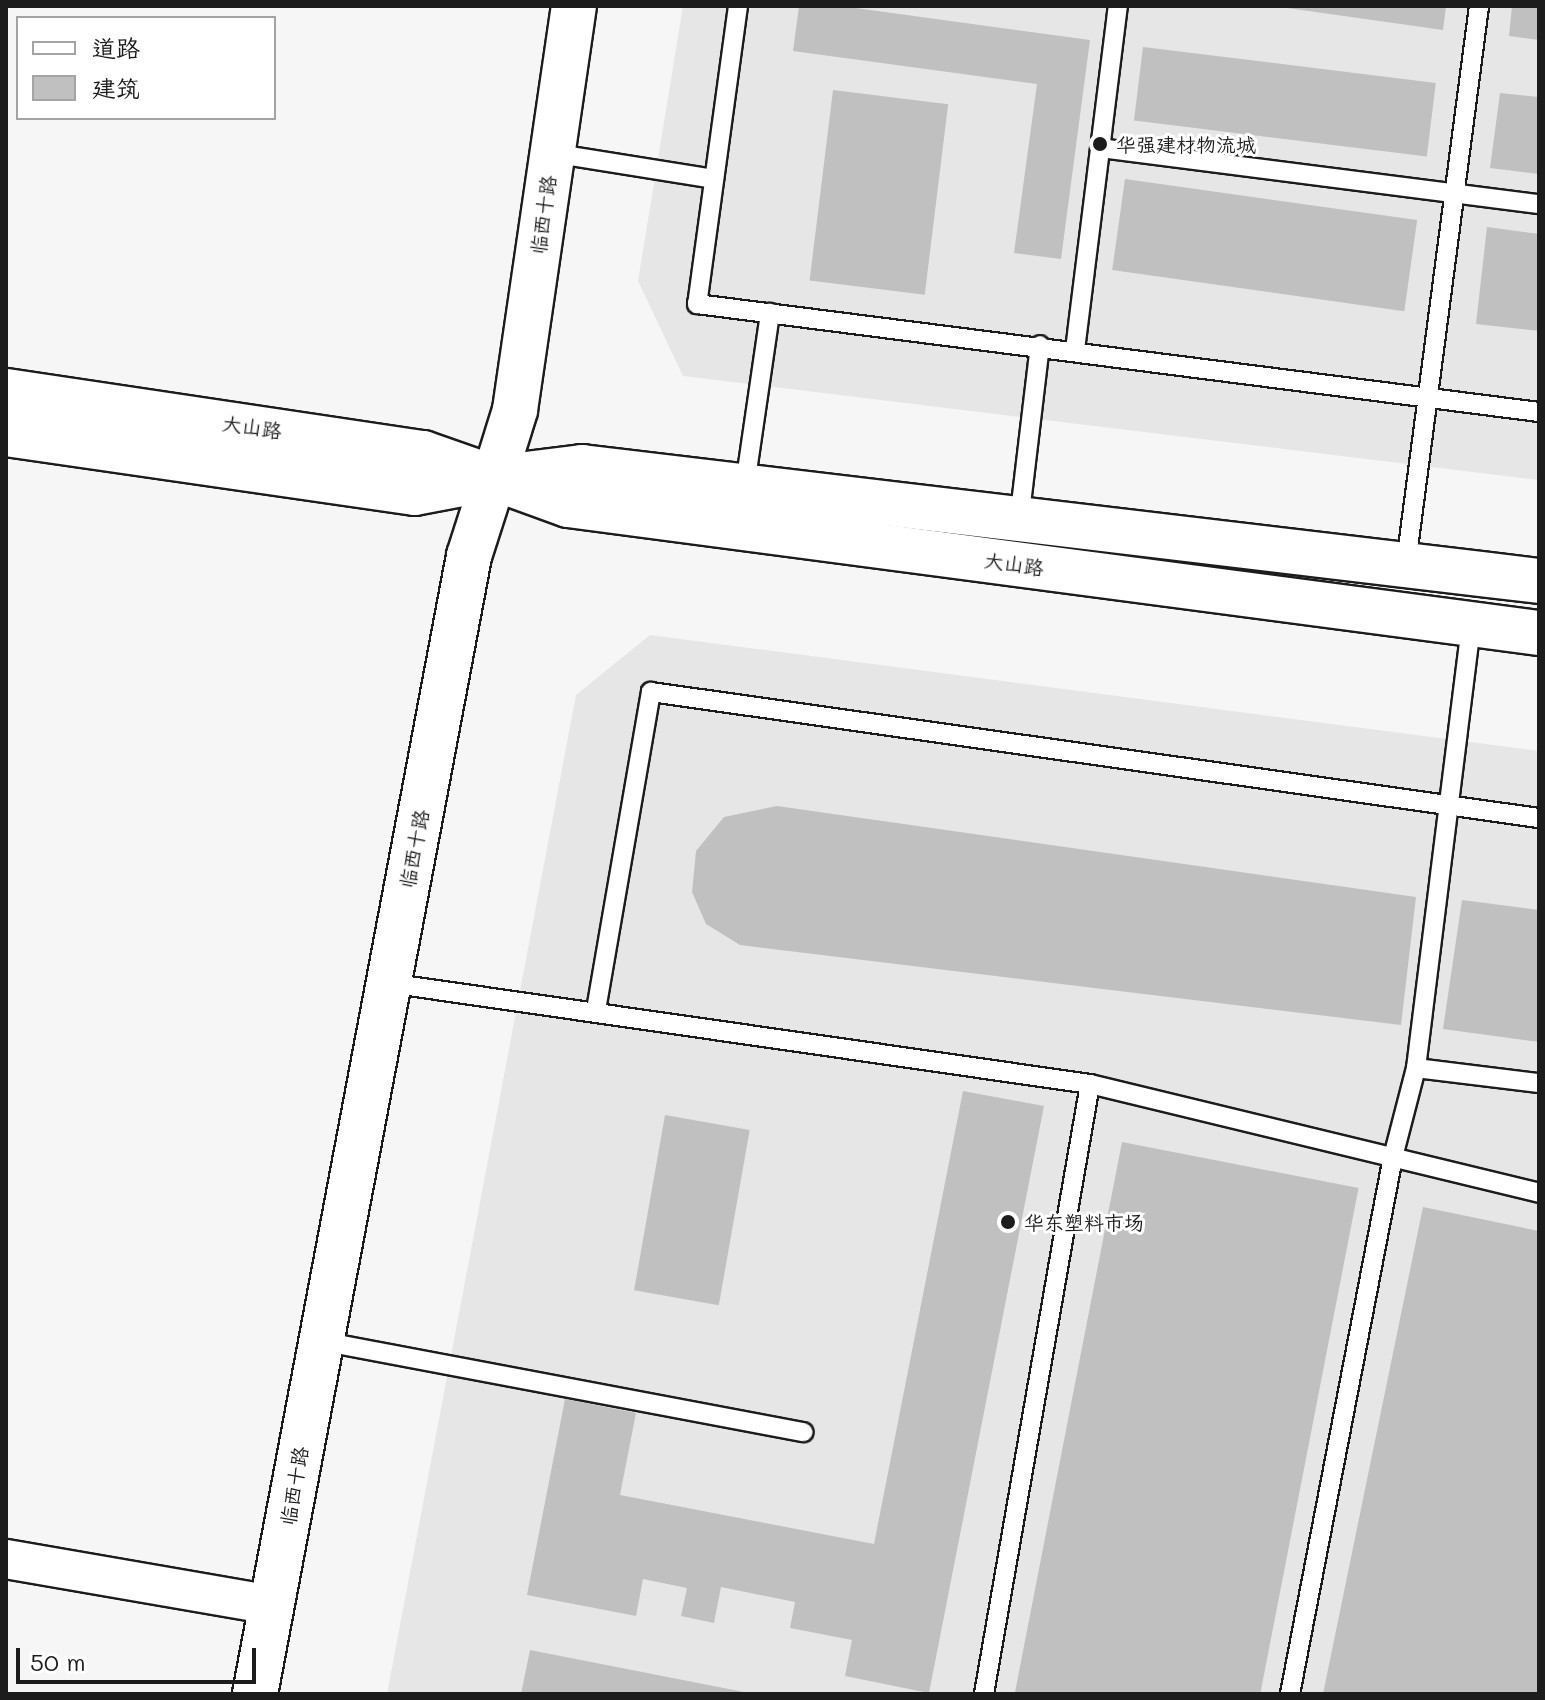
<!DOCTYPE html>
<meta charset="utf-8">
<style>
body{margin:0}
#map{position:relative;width:1545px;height:1700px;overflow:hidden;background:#f6f6f6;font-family:Mali,"LXGW WenKai TC",sans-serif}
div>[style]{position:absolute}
.built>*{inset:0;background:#e6e6e6}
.building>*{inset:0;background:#c0c0c0;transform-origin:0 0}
.roads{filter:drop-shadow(2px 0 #1c1c1c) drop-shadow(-2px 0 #1c1c1c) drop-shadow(0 2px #1c1c1c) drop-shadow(0 -2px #1c1c1c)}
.service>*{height:18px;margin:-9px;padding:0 9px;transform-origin:9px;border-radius:9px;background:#fff}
.minor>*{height:38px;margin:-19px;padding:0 19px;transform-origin:19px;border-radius:19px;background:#fff}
.tertiary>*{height:44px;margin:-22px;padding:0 22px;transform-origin:22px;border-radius:22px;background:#fff}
.secondary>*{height:44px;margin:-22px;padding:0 22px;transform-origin:22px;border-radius:22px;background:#fff}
.primary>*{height:44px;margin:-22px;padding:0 22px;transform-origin:22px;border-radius:22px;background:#fff}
.dots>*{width:22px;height:22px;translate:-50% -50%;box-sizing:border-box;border:4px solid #fff;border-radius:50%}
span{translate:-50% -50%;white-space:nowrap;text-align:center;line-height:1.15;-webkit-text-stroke:6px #fff;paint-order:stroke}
.poi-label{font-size:20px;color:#1c1c1c}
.left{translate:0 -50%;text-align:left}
.street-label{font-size:20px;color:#1c1c1c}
.frame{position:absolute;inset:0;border:8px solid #1c1c1c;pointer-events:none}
.legend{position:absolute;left:16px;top:16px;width:260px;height:104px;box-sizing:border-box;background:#fff;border:2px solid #a4a4a4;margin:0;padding:10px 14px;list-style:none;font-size:24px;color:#1c1c1c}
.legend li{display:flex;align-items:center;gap:16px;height:40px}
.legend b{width:40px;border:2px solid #a4a4a4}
.scale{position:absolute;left:16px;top:1648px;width:240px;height:36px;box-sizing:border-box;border:4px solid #1c1c1c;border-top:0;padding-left:10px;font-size:24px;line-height:28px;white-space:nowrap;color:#1c1c1c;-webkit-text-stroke:6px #fff;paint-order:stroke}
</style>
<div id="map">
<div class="built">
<div style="clip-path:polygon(683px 6px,1539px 6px,1539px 480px,683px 376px,638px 281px)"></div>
<div style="clip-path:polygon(650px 635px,1539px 751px,1539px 1694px,387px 1694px,576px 695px)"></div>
</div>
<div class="building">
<div style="clip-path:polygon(799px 6px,841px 6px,1090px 40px,1061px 259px,1014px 253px,1037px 84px,793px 51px)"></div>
<div style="clip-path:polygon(1273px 6px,1446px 6px,1443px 30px)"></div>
<div style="clip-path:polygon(1512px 6px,1539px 6px,1539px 40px,1509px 36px)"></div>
<div style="left:1143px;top:47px;width:295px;height:74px;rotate:7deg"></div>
<div style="left:833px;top:90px;width:116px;height:192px;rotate:7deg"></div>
<div style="clip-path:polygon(1500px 93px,1539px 97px,1539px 174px,1490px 168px)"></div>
<div style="left:1125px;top:179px;width:295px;height:92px;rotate:8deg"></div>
<div style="clip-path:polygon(1487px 227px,1539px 234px,1539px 331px,1476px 324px)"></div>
<div style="clip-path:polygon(777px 806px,1416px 897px,1401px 1025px,740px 945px,706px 924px,692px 892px,696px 851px,724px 817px)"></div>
<div style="clip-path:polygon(1462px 900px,1539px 910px,1539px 1042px,1443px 1029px)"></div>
<div style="clip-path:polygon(963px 1091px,1044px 1106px,929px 1693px,845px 1676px,852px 1640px,790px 1628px,795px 1602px,721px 1587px,714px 1623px,681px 1616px,687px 1588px,643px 1579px,636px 1616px,527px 1595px,565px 1399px,636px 1413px,620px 1495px,874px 1544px)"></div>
<div style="left:665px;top:1115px;width:86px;height:178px;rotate:10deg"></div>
<div style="left:1122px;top:1142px;width:241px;height:563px;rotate:11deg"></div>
<div style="clip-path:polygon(1423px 1207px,1539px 1231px,1539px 1694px,1323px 1694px)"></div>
<div style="clip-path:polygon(530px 1650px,749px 1693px,749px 1694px,521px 1694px)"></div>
</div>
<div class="roads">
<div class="service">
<div style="left:738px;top:6px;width:301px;rotate:97.8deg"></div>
<div style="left:697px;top:304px;width:849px;rotate:7.31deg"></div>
<div style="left:1100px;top:148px;width:443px;rotate:7.3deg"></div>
<div style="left:552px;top:153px;width:164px;rotate:9.1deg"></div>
<div style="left:1075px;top:350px;width:347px;rotate:-82.9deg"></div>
<div style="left:745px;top:485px;width:174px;rotate:-81.7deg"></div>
<div style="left:1019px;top:521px;width:177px;rotate:-83.2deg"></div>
<div style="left:1406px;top:563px;width:562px;rotate:-82.53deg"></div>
<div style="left:388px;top:983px;width:709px;rotate:8.19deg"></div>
<div style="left:1090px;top:1084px;width:462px;rotate:13.6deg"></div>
<div style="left:596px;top:1010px;width:323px;rotate:-80.2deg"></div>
<div style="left:651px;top:692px;width:897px;rotate:8.08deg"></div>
<div style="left:1416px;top:1068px;width:124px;rotate:7deg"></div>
<div style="left:321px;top:1341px;width:491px;rotate:10.7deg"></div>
<div style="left:984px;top:1694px;width:619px;rotate:-80.14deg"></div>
<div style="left:1290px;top:1694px;width:547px;rotate:-79.14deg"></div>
<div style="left:1393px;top:1157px;width:92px;rotate:-75.5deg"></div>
<div style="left:1416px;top:1068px;width:447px;rotate:-82.9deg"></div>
</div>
<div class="minor">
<div style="left:6px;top:1559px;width:270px;rotate:9.8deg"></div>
</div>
<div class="tertiary">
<div style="left:494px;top:478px;width:71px;rotate:-72.8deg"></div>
<div style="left:515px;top:410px;width:408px;rotate:-81.7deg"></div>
</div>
<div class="secondary">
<div style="left:255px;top:1694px;width:1158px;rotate:-79.35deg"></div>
<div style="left:469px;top:556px;width:82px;rotate:-72.2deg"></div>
</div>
<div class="primary">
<div style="left:6px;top:391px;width:422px;rotate:8.5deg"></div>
<div style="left:423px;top:453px;width:75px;rotate:19.4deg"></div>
<div style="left:494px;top:478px;width:89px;rotate:-7.1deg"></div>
<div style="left:582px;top:467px;width:964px;rotate:6.79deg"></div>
<div style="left:6px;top:434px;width:413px;rotate:8.2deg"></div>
<div style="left:415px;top:493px;width:80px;rotate:-10.8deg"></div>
<div style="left:494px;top:478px;width:79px;rotate:20deg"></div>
<div style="left:568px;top:505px;width:979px;rotate:7.51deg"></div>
</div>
</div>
<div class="dots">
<div style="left:1100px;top:144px;background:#1c1c1c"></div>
<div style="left:1008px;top:1222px;background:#1c1c1c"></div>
</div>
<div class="poi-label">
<span class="left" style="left:1116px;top:144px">华强建材物流城</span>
<span class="left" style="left:1024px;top:1222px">华东塑料市场</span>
</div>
<div class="street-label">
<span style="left:543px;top:215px;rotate:-82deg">临西十路</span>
<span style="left:252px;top:427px;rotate:8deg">大山路</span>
<span style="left:1014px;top:564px;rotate:8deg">大山路</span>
<span style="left:414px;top:849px;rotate:-79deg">临西十路</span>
<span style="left:294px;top:1486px;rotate:-80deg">临西十路</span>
</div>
<div class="frame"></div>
<ul class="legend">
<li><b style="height:10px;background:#fff"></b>道路</li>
<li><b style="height:22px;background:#c0c0c0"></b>建筑</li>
</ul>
<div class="scale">50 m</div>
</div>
